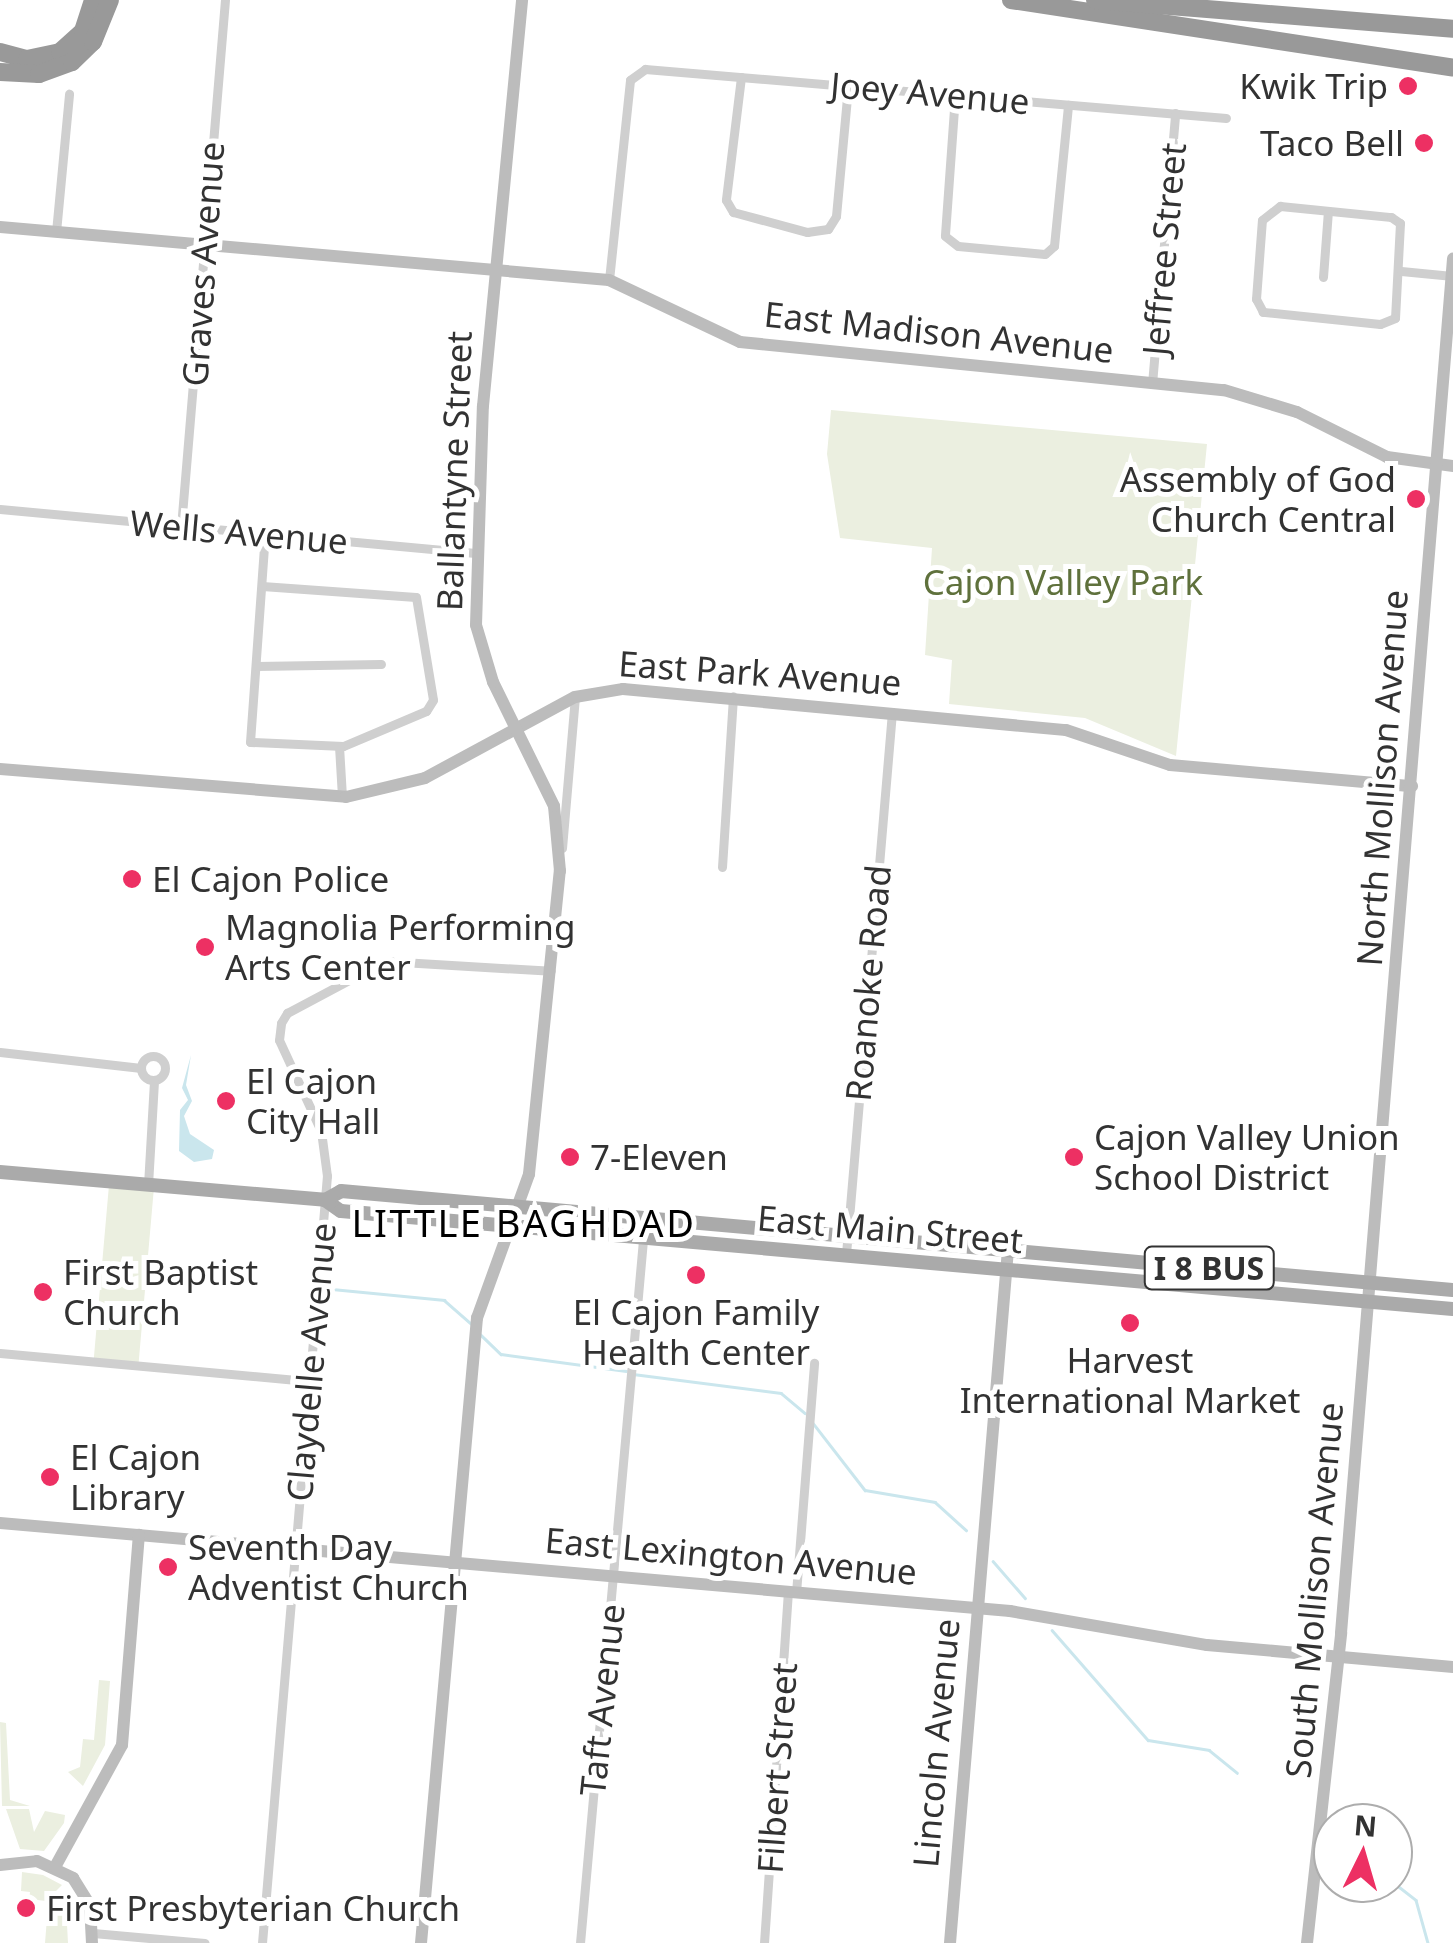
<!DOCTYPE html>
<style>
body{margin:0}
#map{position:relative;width:1453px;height:1943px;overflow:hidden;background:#fff;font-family:"Noto Sans",sans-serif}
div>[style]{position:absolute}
.green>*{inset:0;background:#ebefe0;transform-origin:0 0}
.water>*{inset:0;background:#cae6ed}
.stream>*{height:2.5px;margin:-1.25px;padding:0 1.25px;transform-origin:1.25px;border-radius:1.25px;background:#cae6ed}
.street>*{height:9px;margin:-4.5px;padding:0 4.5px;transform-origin:4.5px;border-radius:4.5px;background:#cfcfcf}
.street>.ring{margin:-4.5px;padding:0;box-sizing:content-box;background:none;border:9px solid #cfcfcf;border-radius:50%}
.secondary>*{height:12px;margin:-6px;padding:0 6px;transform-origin:6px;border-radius:6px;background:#bcbcbc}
.primary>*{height:14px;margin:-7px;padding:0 7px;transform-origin:7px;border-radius:7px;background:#aaa}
.highway>*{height:18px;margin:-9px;padding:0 9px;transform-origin:9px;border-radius:9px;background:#999}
.dots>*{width:28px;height:28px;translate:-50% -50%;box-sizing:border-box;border:5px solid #fff;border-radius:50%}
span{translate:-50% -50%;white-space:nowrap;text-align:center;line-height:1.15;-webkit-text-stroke:10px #fff;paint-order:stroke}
.shield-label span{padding:2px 8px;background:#fff;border:2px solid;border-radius:8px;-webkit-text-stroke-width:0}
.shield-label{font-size:32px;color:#323232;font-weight:700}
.poi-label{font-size:35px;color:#323232}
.right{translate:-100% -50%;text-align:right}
.left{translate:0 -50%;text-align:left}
.street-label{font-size:35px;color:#323232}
.park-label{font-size:35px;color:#5f713c}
.neighbourhood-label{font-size:38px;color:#000;letter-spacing:2.5px}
.north{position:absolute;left:1313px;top:1803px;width:100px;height:100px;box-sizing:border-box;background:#fff;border:2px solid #adadad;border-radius:50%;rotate:5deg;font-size:28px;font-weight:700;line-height:40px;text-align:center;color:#323232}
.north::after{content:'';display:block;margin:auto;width:35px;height:45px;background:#ed3063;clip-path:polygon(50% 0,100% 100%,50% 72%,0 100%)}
</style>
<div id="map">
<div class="green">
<div style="clip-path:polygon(831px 410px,1207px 444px,1176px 756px,1085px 718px,949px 704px,952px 660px,925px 655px,932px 548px,840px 538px,827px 454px)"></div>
<div style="left:109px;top:1185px;width:45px;height:177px;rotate:5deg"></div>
<div style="clip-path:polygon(99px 1680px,110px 1681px,105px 1745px,83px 1786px,68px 1772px,80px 1767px,83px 1739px,94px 1740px)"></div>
<div style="clip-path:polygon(0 1722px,6px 1723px,10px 1800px,30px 1806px,2px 1806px)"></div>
<div style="clip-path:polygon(6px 1809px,29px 1809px,34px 1832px,45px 1811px,65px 1815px,64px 1823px,44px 1851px,20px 1849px)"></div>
<div style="clip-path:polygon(22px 1872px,43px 1875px,62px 1885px,46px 1901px,29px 1899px,30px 1892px,21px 1891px)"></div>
<div style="clip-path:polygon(48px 1905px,58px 1914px,66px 1906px,68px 1943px,45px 1943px)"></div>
</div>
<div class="water">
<div style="clip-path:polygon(191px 1055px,186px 1085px,192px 1101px,184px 1116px,190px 1134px,214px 1150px,212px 1159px,194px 1162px,179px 1151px,180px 1110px,188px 1100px,182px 1088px)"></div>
</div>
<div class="stream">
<div style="left:332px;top:1289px;width:113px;rotate:5.6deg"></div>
<div style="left:444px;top:1300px;width:37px;rotate:41deg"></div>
<div style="left:480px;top:1334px;width:29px;rotate:44deg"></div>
<div style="left:501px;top:1354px;width:126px;rotate:7.7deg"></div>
<div style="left:633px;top:1374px;width:149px;rotate:7.3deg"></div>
<div style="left:781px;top:1393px;width:31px;rotate:40deg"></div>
<div style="left:813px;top:1423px;width:85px;rotate:52.2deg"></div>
<div style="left:865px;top:1490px;width:71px;rotate:9.7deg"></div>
<div style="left:935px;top:1502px;width:42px;rotate:42.1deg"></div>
<div style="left:993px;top:1561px;width:49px;rotate:49.1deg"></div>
<div style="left:1052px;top:1630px;width:146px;rotate:48.9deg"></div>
<div style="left:1148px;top:1740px;width:62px;rotate:9.3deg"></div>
<div style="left:1209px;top:1750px;width:36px;rotate:39deg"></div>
<div style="left:1393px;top:1882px;width:29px;rotate:38deg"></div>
<div style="left:1416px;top:1900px;width:45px;rotate:74.4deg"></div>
</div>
<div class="street">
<div style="left:741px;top:77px;width:124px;rotate:97deg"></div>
<div style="left:726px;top:200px;width:14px;rotate:60deg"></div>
<div style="left:733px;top:212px;width:77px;rotate:15.1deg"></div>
<div style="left:807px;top:232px;width:21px;rotate:-8deg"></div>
<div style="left:828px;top:229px;width:15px;rotate:-58deg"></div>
<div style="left:836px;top:216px;width:130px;rotate:-84.7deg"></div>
<div style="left:955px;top:95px;width:141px;rotate:94.1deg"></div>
<div style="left:945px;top:236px;width:16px;rotate:38deg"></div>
<div style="left:958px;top:246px;width:87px;rotate:5.3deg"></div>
<div style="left:1045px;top:254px;width:12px;rotate:-42deg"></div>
<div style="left:1054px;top:246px;width:142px;rotate:-84.3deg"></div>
<div style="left:1280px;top:206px;width:112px;rotate:5.7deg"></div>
<div style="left:1391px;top:217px;width:11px;rotate:34deg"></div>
<div style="left:1400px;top:223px;width:95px;rotate:93deg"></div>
<div style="left:1395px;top:318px;width:16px;rotate:158deg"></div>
<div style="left:1380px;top:324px;width:118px;rotate:-174.1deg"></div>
<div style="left:1263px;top:312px;width:15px;rotate:-118deg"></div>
<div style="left:1256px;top:299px;width:79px;rotate:-85.7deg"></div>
<div style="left:1262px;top:220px;width:23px;rotate:-38deg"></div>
<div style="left:56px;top:232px;width:139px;rotate:-84.6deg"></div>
<div style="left:1401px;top:271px;width:52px;rotate:5.5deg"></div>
<div style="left:1323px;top:277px;width:66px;rotate:-85.7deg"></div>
<div style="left:609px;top:280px;width:201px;rotate:-84deg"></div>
<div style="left:630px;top:80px;width:19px;rotate:-36deg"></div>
<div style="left:645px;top:69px;width:583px;rotate:4.82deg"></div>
<div style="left:1152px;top:384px;width:272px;rotate:-85.1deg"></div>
<div style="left:0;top:509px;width:480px;rotate:5.3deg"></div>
<div style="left:181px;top:527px;width:529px;rotate:-85.23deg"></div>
<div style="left:262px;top:586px;width:154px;rotate:4.1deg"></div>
<div style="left:416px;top:597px;width:104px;rotate:80.6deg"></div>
<div style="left:433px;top:700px;width:13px;rotate:122deg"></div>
<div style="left:426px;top:711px;width:90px;rotate:157.1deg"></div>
<div style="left:343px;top:746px;width:93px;rotate:-177.5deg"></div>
<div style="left:250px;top:742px;width:208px;rotate:-85.9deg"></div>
<div style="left:256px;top:666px;width:125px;rotate:-0.9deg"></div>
<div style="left:339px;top:746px;width:51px;rotate:86.6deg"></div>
<div style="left:562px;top:848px;width:152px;rotate:-85.1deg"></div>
<div style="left:722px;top:867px;width:171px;rotate:-86.3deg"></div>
<div style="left:0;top:1052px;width:142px;rotate:6.5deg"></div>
<div class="ring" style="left:141px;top:1056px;width:15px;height:15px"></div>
<div style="left:148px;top:1185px;width:105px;rotate:-86.7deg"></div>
<div style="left:846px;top:1254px;width:544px;rotate:-85.15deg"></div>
<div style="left:0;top:1353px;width:311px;rotate:5.2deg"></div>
<div style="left:796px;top:1593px;width:231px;rotate:-85.5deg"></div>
<div style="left:93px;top:1933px;width:112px;rotate:5.1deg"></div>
<div style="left:262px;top:1943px;width:770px;rotate:-85.16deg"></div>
<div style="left:327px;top:1176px;width:45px;rotate:-97.6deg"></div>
<div style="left:321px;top:1131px;width:100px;rotate:-114.8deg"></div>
<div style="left:279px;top:1040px;width:17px;rotate:-83deg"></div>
<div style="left:281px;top:1023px;width:12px;rotate:-59deg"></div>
<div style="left:287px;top:1013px;width:111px;rotate:-28deg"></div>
<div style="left:385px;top:961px;width:166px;rotate:3.4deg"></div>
<div style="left:580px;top:1943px;width:728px;rotate:-84.88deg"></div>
<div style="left:764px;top:1943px;width:352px;rotate:-86.1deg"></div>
</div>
<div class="secondary">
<div style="left:0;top:227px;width:611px;rotate:4.97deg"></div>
<div style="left:609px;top:280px;width:145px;rotate:25.3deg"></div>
<div style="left:740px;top:342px;width:486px;rotate:5.7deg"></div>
<div style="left:1224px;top:390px;width:76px;rotate:16.8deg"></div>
<div style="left:1297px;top:412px;width:101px;rotate:26.6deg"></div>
<div style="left:1387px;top:457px;width:67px;rotate:7.8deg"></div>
<div style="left:0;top:769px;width:347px;rotate:4.6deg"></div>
<div style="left:346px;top:797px;width:81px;rotate:-13.5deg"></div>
<div style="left:425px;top:778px;width:170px;rotate:-28.4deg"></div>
<div style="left:575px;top:697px;width:49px;rotate:-9.5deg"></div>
<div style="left:623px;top:689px;width:445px;rotate:5.3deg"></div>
<div style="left:1066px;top:730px;width:110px;rotate:18.6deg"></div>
<div style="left:1170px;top:765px;width:243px;rotate:5deg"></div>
<div style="left:0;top:1523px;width:1014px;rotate:4.98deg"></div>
<div style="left:1010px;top:1611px;width:200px;rotate:9.8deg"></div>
<div style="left:1207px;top:1645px;width:247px;rotate:5.1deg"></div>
<div style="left:0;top:1865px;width:37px;rotate:-6deg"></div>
<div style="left:37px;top:1861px;width:40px;rotate:25deg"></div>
<div style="left:73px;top:1878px;width:32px;rotate:58deg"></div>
<div style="left:90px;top:1905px;width:38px;rotate:87deg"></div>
<div style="left:55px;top:1867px;width:139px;rotate:-61.2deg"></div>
<div style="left:122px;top:1745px;width:211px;rotate:-85.4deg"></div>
<div style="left:421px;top:1943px;width:628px;rotate:-84.88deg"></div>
<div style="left:477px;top:1318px;width:153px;rotate:-70.1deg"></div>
<div style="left:529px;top:1174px;width:305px;rotate:-84.2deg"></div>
<div style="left:560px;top:871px;width:65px;rotate:-95.3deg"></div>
<div style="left:554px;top:806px;width:138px;rotate:-116.2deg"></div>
<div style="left:493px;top:682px;width:59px;rotate:-106.6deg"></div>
<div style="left:476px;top:625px;width:219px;rotate:-88.2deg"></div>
<div style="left:483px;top:406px;width:408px;rotate:-84.5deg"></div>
<div style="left:950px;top:1943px;width:695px;rotate:-85.22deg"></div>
<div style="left:1307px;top:1943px;width:312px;rotate:-83.7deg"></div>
<div style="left:1341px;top:1633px;width:1379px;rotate:-85.34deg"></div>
</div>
<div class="primary">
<div style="left:0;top:1172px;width:326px;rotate:4.9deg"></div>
<div style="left:325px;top:1200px;width:19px;rotate:35deg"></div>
<div style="left:341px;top:1211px;width:1116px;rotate:5.04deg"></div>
<div style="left:325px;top:1200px;width:18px;rotate:-29deg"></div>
<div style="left:341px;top:1191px;width:1116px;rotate:5.09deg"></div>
</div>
<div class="highway">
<div style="left:1011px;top:0;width:447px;rotate:8.7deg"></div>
<div style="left:1095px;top:0;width:359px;rotate:4.6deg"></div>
<div style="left:0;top:52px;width:28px;rotate:15deg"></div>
<div style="left:27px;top:59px;width:34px;rotate:-12deg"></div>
<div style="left:60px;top:52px;width:31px;rotate:-42deg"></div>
<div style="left:83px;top:31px;width:33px;rotate:-72deg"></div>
<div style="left:0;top:72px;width:39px;rotate:3deg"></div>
<div style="left:39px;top:74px;width:35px;rotate:-20deg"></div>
<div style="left:72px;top:62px;width:29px;rotate:-44deg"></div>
<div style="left:93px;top:42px;width:45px;rotate:-68deg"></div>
</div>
<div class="dots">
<div style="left:1408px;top:86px;background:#ed3063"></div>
<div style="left:1424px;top:143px;background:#ed3063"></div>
<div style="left:1416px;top:499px;background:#ed3063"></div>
<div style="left:132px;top:879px;background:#ed3063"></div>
<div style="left:205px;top:947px;background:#ed3063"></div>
<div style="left:226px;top:1101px;background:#ed3063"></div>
<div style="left:570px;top:1157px;background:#ed3063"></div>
<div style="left:1074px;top:1157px;background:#ed3063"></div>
<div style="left:696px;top:1275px;background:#ed3063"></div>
<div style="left:43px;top:1292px;background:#ed3063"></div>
<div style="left:1130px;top:1323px;background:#ed3063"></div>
<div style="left:50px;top:1477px;background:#ed3063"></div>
<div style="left:168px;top:1567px;background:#ed3063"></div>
<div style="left:26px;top:1908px;background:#ed3063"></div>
</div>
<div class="shield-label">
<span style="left:1209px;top:1268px">I 8 BUS</span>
</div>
<div class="poi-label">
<span class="right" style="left:1388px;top:86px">Kwik Trip</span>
<span class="right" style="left:1404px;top:143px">Taco Bell</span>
<span class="right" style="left:1396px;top:499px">Assembly of God<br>Church Central</span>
<span class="left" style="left:152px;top:879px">El Cajon Police</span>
<span class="left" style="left:225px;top:947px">Magnolia Performing<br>Arts Center</span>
<span class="left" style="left:246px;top:1101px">El Cajon<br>City Hall</span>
<span class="left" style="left:1094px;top:1157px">Cajon Valley Union<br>School District</span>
<span class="left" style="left:590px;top:1157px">7-Eleven</span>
<span class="left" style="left:63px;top:1292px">First Baptist<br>Church</span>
<span style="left:696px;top:1332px">El Cajon Family<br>Health Center</span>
<span style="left:1130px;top:1380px">Harvest<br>International Market</span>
<span class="left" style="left:70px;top:1477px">El Cajon<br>Library</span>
<span class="left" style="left:188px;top:1567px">Seventh Day<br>Adventist Church</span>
<span class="left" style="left:46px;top:1908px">First Presbyterian Church</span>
</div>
<div class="street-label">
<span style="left:930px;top:93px;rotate:5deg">Joey Avenue</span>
<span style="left:1164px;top:249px;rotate:-85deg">Jeffree Street</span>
<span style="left:203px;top:264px;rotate:-86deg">Graves Avenue</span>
<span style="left:939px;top:332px;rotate:6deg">East Madison Avenue</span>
<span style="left:454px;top:471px;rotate:-88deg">Ballantyne Street</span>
<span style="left:239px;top:532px;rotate:5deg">Wells Avenue</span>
<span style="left:760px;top:673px;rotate:4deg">East Park Avenue</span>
<span style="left:1382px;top:778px;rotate:-86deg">North Mollison Avenue</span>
<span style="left:868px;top:983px;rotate:-85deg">Roanoke Road</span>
<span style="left:890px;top:1229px;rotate:5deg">East Main Street</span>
<span style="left:311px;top:1362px;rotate:-85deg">Claydelle Avenue</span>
<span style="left:731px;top:1556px;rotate:5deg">East Lexington Avenue</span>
<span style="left:1314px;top:1590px;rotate:-85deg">South Mollison Avenue</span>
<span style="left:602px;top:1700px;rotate:-84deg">Taft Avenue</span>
<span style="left:936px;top:1743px;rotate:-85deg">Lincoln Avenue</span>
<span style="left:777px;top:1768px;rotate:-86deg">Filbert Street</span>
</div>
<div class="park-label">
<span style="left:1063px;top:582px">Cajon Valley Park</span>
</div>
<div class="neighbourhood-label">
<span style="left:524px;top:1223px">LITTLE BAGHDAD</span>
</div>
<div class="north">N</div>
</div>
